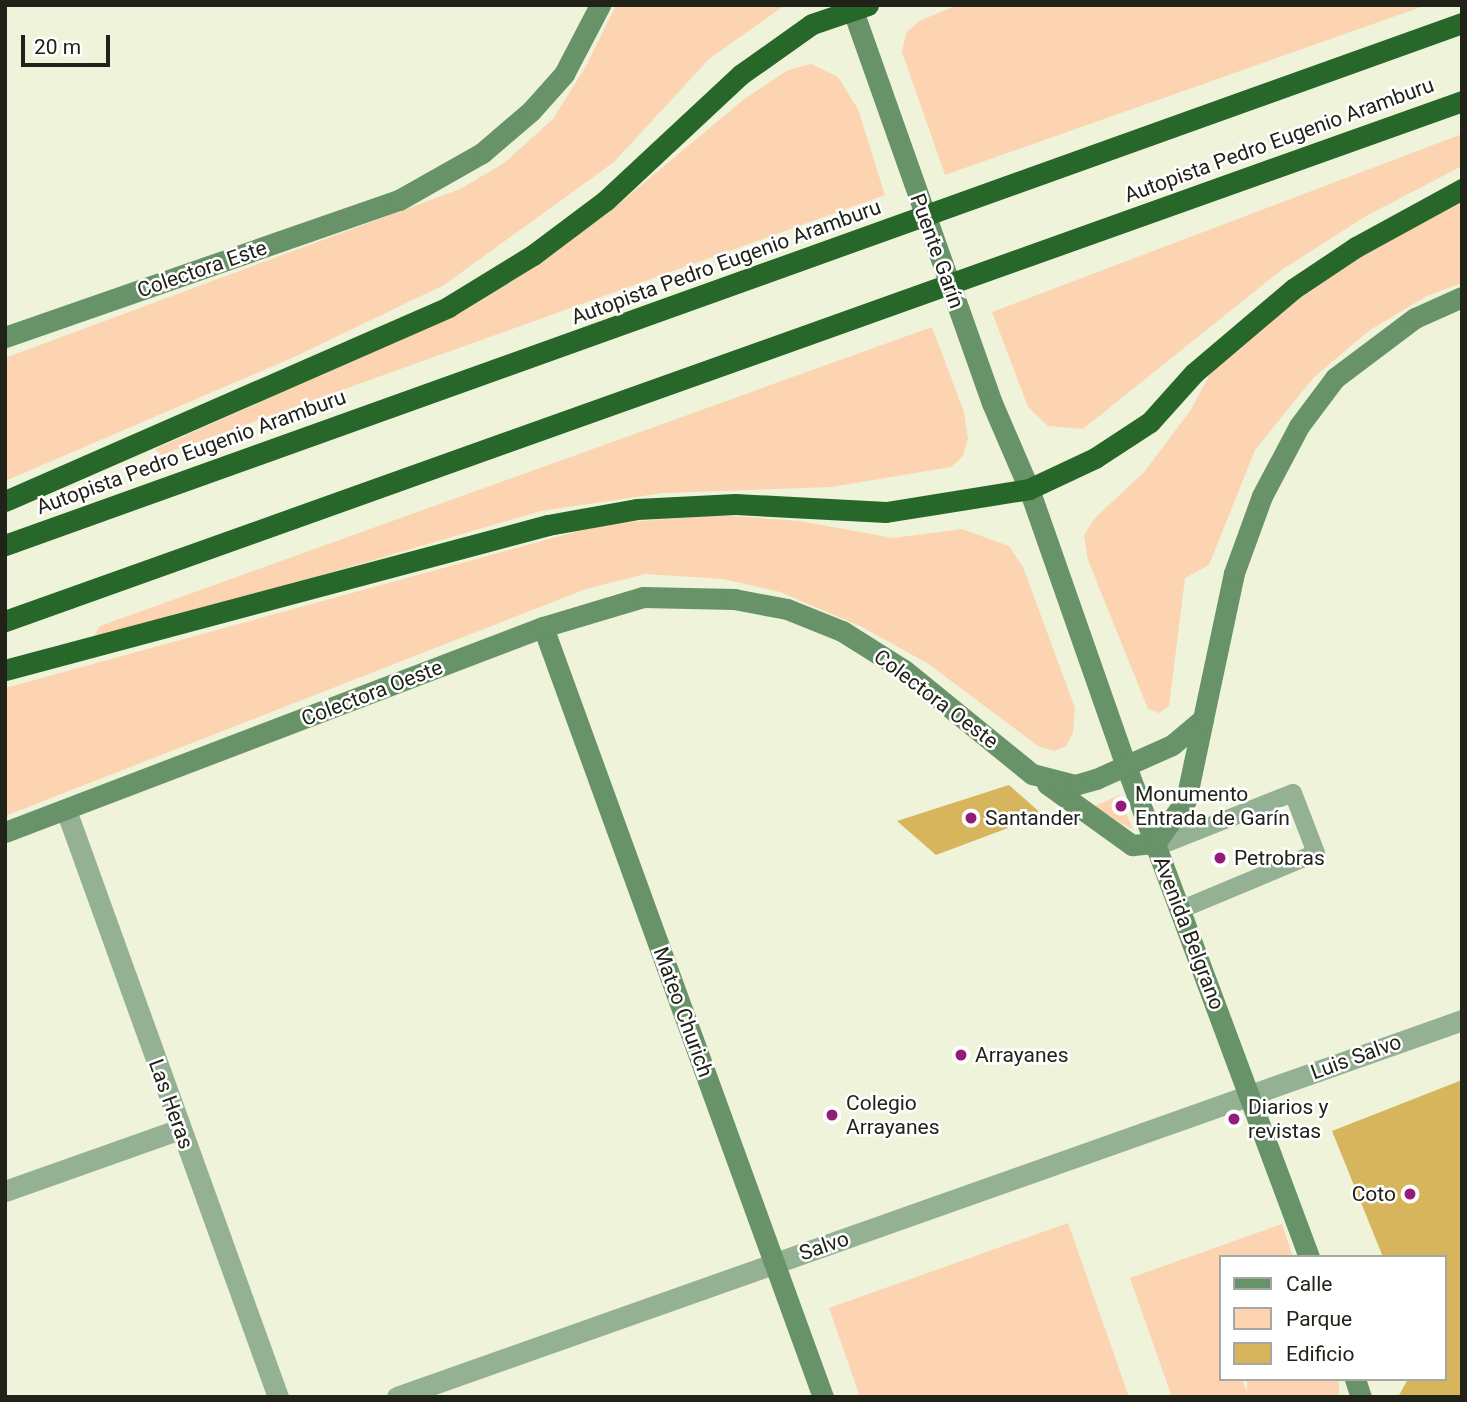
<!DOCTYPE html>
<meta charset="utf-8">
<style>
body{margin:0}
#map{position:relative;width:1467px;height:1402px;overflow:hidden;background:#eef3da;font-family:Roboto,sans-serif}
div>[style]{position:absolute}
.green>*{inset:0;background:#fdd4b2;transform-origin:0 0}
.building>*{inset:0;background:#d6b55c}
.lane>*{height:18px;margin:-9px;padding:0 9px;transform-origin:9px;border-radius:9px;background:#95b194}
.street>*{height:21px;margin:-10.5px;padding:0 10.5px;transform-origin:10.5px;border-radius:10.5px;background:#95b194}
.secondary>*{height:21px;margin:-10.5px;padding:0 10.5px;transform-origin:10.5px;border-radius:10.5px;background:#689267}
.highway>*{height:21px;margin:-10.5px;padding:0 10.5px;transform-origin:10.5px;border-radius:10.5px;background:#27682a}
.dots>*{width:19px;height:19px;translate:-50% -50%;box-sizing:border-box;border:4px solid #fff;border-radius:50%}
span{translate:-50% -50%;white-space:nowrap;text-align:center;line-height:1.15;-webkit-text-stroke:5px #fff;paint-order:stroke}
.street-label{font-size:21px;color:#212319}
.poi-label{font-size:21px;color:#212319}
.left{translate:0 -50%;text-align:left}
.right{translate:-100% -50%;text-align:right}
.frame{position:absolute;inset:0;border:7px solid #212319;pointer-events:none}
.legend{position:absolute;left:1219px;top:1255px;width:228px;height:126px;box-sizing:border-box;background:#fff;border:2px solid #a6a7a3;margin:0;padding:9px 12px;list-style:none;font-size:21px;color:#212319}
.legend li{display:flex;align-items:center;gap:14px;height:35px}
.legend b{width:35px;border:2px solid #a6a7a3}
.scale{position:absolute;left:21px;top:35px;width:89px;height:32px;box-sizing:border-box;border:4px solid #212319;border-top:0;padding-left:9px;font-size:21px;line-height:24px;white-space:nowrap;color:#212319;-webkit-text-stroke:5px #fff;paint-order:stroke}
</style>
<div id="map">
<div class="green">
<div style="clip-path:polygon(616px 5px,785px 5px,709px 59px,614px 162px,444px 285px,294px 357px,5px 481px,5px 358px,460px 189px,504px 163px,553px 119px,586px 66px)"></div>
<div style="clip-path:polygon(1225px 5px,1427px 5px,945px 175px,902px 52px,906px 33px,919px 21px,953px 7px)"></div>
<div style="clip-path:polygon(811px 64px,838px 77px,858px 109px,885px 195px,161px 455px,155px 449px,452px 317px,603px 217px,743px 100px,788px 70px)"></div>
<div style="clip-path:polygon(1462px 134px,1462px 166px,1366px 216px,1280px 271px,1083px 429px,1048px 426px,1028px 407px,992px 312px)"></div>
<div style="clip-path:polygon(1462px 201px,1462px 283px,1427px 296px,1370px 330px,1314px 377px,1255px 450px,1209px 565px,1185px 578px,1169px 706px,1159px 713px,1148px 709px,1088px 560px,1084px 535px,1094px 519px,1145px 471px,1190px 411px,1214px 367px,1272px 318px,1389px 237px)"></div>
<div style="clip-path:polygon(932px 327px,964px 412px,968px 439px,963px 456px,951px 467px,832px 487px,663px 493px,541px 511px,151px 625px,94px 636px,100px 626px)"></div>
<div style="clip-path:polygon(719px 515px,800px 521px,893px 538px,962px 529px,1009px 546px,1023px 567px,1075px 708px,1073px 733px,1066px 746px,1054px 751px,1038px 746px,927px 663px,862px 627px,780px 592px,723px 579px,645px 574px,586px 589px,5px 816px,5px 688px,604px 524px)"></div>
<div style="clip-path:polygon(1119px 795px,1133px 830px,1093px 807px)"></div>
<div style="clip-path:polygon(1068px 1223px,1129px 1397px,860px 1397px,829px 1308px)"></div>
<div style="clip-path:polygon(1282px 1224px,1293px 1257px,1220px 1257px,1220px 1379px,1242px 1379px,1249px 1397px,1172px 1397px,1130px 1278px)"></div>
<div style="left:1247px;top:1379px;width:92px;height:19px"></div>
</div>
<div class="building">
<div style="clip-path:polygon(1009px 785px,1043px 815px,936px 855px,897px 821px)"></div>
<div style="clip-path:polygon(1462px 1080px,1462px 1397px,1398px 1397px,1408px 1379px,1444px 1379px,1444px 1257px,1383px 1257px,1332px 1131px)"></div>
</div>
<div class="lane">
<div style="left:1157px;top:847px;width:146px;rotate:-21.7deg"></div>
<div style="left:1293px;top:793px;width:64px;rotate:69deg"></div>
<div style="left:1316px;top:853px;width:147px;rotate:157.3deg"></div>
</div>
<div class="street">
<div style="left:66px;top:810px;width:624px;rotate:70.14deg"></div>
<div style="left:5px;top:1191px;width:186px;rotate:-19.5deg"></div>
<div style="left:397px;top:1397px;width:1130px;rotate:-19.49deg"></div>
</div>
<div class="secondary">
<div style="left:851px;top:5px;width:422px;rotate:70.5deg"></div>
<div style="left:992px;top:403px;width:94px;rotate:66.7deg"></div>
<div style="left:1029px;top:489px;width:293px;rotate:70.7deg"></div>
<div style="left:1126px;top:766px;width:524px;rotate:69.56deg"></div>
<div style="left:5px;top:337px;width:417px;rotate:-19.2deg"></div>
<div style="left:399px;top:200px;width:95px;rotate:-29.5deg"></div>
<div style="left:482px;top:153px;width:65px;rotate:-40.6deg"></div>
<div style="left:531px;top:111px;width:50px;rotate:-48.3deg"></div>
<div style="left:564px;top:74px;width:78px;rotate:-62.4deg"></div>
<div style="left:543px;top:627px;width:819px;rotate:70.02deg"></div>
<div style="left:1047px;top:784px;width:105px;rotate:35.7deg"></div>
<div style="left:1132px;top:845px;width:23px;rotate:-5deg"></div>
<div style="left:1155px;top:843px;width:53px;rotate:-54.2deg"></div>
<div style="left:1186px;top:800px;width:83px;rotate:-78.1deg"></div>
<div style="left:5px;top:832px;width:576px;rotate:-20.86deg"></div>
<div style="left:543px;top:627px;width:104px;rotate:-16.7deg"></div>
<div style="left:643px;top:597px;width:91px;rotate:1.3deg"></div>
<div style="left:734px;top:599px;width:54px;rotate:10.7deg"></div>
<div style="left:787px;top:609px;width:59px;rotate:21.8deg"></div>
<div style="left:842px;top:631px;width:73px;rotate:32.2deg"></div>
<div style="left:904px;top:670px;width:165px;rotate:39.1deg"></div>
<div style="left:1032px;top:774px;width:44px;rotate:14.3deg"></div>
<div style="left:1075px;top:785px;width:22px;rotate:-16deg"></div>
<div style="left:1096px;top:779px;width:83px;rotate:-24.1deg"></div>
<div style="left:1172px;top:745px;width:40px;rotate:-40deg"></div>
<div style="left:1203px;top:719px;width:149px;rotate:-78deg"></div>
<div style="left:1234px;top:573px;width:82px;rotate:-70deg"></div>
<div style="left:1262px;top:496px;width:79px;rotate:-62.1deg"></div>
<div style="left:1299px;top:426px;width:60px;rotate:-53.1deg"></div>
<div style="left:1335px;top:378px;width:100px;rotate:-36.9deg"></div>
<div style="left:1415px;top:318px;width:51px;rotate:-24.1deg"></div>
<div style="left:1355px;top:1379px;width:19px;rotate:72deg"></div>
</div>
<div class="highway">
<div style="left:5px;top:501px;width:484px;rotate:-23.6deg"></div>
<div style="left:448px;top:307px;width:100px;rotate:-31.5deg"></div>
<div style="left:533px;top:255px;width:90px;rotate:-36.9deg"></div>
<div style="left:605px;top:201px;width:185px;rotate:-43deg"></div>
<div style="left:740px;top:75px;width:88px;rotate:-35.3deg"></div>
<div style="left:812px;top:24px;width:59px;rotate:-18.7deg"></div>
<div style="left:5px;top:545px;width:1548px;rotate:-19.71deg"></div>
<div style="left:5px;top:621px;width:1547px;rotate:-19.64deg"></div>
<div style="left:5px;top:670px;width:562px;rotate:-14.95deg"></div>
<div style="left:548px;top:525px;width:90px;rotate:-10.2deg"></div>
<div style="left:637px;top:509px;width:98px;rotate:-2.9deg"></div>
<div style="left:735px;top:504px;width:151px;rotate:3deg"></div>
<div style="left:886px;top:512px;width:145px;rotate:-9.1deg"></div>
<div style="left:1029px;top:489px;width:73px;rotate:-25.2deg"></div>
<div style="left:1095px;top:458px;width:66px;rotate:-33.2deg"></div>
<div style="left:1150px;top:422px;width:66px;rotate:-48.1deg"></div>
<div style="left:1194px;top:373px;width:130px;rotate:-40.3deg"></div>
<div style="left:1293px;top:289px;width:76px;rotate:-33.7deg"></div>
<div style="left:1356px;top:247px;width:121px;rotate:-28.7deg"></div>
</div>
<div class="dots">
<div style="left:1121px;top:806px;background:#931c79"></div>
<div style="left:971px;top:818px;background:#931c79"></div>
<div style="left:1220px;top:858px;background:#931c79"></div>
<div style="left:961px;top:1055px;background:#931c79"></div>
<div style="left:832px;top:1115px;background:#931c79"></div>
<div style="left:1234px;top:1119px;background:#931c79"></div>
<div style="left:1410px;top:1194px;background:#931c79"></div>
</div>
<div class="street-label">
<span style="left:1279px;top:140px;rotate:-20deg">Autopista Pedro Eugenio Aramburu</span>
<span style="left:937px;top:251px;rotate:70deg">Puente Garín</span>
<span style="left:726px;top:262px;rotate:-20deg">Autopista Pedro Eugenio Aramburu</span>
<span style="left:202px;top:269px;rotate:-19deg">Colectora Este</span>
<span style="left:191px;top:452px;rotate:-20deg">Autopista Pedro Eugenio Aramburu</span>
<span style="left:372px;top:693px;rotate:-21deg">Colectora Oeste</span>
<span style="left:936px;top:699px;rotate:37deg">Colectora Oeste</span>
<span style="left:1189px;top:933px;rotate:69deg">Avenida Belgrano</span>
<span style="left:683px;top:1012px;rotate:70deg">Mateo Churich</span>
<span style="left:1356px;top:1057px;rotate:-20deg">Luis Salvo</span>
<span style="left:171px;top:1104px;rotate:70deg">Las Heras</span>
<span style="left:824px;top:1246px;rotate:-19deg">Salvo</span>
</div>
<div class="poi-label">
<span class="left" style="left:1135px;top:806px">Monumento<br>Entrada de Garín</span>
<span class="left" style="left:985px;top:818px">Santander</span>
<span class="left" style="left:1234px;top:858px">Petrobras</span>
<span class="left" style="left:975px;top:1055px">Arrayanes</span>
<span class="left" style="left:846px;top:1115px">Colegio<br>Arrayanes</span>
<span class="left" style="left:1248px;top:1119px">Diarios y<br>revistas</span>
<span class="right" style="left:1396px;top:1194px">Coto</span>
</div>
<div class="frame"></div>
<ul class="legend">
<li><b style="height:9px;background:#689267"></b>Calle</li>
<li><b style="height:19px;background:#fdd4b2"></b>Parque</li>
<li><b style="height:19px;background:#d6b55c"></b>Edificio</li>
</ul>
<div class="scale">20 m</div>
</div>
